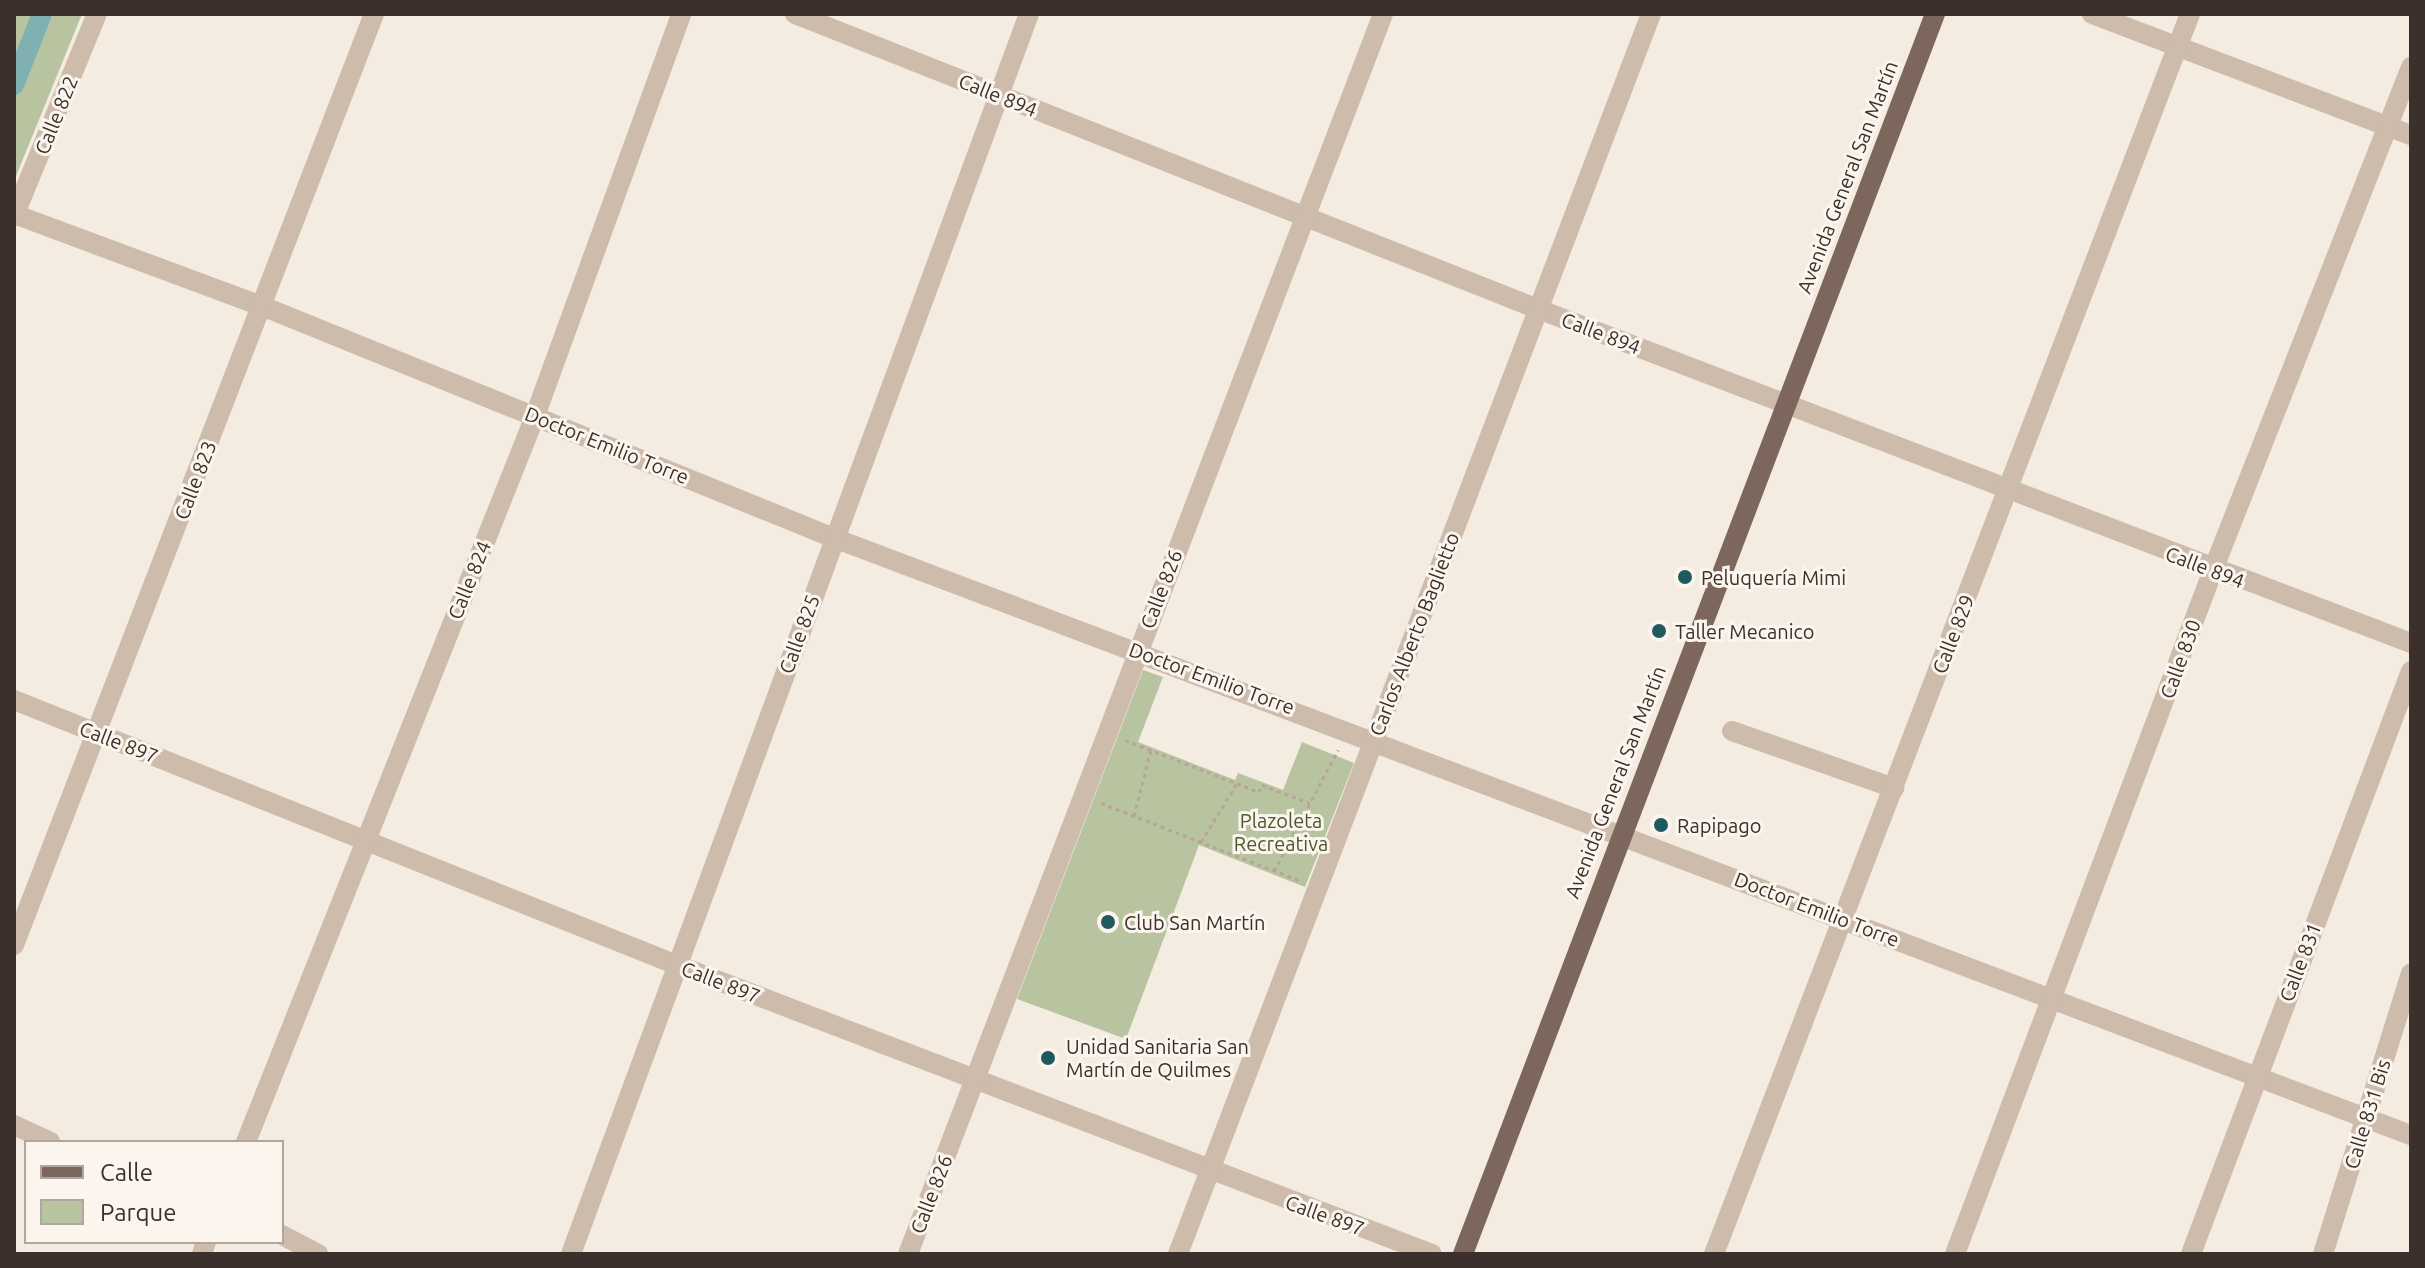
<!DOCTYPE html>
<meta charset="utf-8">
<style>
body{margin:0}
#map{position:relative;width:2425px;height:1268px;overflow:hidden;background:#f4ebe1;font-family:Ubuntu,sans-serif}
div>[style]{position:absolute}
.green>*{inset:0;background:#b8c4a0}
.canal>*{height:20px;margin:-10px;padding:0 10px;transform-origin:10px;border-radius:10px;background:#7fb0b2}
.path>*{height:3px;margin-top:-1.5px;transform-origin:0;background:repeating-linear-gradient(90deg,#b9a596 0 4px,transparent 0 8px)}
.minor>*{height:20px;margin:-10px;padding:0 10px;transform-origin:10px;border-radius:10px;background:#cdbbac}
.major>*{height:20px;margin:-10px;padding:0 10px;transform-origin:10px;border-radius:10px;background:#7d675c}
.dots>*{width:22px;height:22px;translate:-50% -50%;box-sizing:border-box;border:4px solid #fbf5ee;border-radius:50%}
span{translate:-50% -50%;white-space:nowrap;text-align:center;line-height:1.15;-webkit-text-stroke:6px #fbf5ee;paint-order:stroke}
.street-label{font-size:20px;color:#3b302b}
.poi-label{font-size:20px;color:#3b302b}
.left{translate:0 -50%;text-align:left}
.park-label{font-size:20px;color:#4a5a2e}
.frame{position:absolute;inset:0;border:16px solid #3b302b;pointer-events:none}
.legend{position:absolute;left:24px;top:1140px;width:260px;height:104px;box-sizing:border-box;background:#fbf5ee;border:2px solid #aea6a0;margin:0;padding:10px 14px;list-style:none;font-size:24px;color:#3b302b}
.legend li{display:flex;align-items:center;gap:16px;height:40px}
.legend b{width:40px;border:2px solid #aea6a0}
</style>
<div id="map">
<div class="green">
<div style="clip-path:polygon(14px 14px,82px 14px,14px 181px)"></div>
<div style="clip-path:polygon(1143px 670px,1163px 677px,1138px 742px,1235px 780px,1238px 773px,1283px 790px,1302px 742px,1354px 763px,1305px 887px,1199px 845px,1126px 1039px,1017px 999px)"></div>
</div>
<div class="canal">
<div style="left:14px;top:85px;width:76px;rotate:-68.5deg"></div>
</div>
<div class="path">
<div style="left:1125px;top:740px;width:144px;rotate:21.2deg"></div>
<div style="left:1259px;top:792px;width:8px;rotate:-67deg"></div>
<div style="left:1262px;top:785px;width:51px;rotate:20.6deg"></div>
<div style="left:1101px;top:803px;width:212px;rotate:21.3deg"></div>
<div style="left:1134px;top:816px;width:68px;rotate:-75.6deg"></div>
<div style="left:1201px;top:842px;width:69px;rotate:-58.6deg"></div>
<div style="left:1274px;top:871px;width:137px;rotate:-62.1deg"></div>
</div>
<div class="minor">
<div style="left:795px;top:14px;width:799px;rotate:21.66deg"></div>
<div style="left:1538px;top:309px;width:935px;rotate:20.94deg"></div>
<div style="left:2092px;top:14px;width:341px;rotate:20.8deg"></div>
<div style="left:14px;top:214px;width:265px;rotate:20.4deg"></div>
<div style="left:262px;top:306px;width:617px;rotate:22.08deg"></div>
<div style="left:834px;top:538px;width:1686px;rotate:20.74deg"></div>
<div style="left:14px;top:216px;width:218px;rotate:-67.7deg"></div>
<div style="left:14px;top:700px;width:714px;rotate:21.79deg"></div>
<div style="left:677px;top:965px;width:808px;rotate:20.95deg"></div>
<div style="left:1732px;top:731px;width:172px;rotate:19.4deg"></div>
<div style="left:14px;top:945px;width:998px;rotate:-68.86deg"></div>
<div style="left:14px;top:1125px;width:40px;rotate:25deg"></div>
<div style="left:246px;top:1142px;width:781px;rotate:-68.29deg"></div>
<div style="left:535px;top:416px;width:428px;rotate:-70deg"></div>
<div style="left:282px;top:1235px;width:41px;rotate:27.8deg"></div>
<div style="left:202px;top:1254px;width:13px;rotate:-72deg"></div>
<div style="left:571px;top:1254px;width:1322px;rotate:-69.73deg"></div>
<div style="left:908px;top:1254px;width:1328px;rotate:-69.04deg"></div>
<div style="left:1178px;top:1254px;width:1327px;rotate:-69.12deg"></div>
<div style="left:1714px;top:1254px;width:1328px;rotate:-69deg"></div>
<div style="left:1955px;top:1254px;width:731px;rotate:-69.33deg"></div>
<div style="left:2213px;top:570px;width:541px;rotate:-68.51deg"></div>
<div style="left:2191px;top:1254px;width:623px;rotate:-69.33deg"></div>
<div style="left:2323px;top:1254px;width:294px;rotate:-72.6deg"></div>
</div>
<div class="major">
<div style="left:1463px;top:1254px;width:1327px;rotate:-69.16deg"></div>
</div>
<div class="dots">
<div style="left:1685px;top:577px;background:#1f5a5e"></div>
<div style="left:1659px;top:631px;background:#1f5a5e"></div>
<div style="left:1661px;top:825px;background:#1f5a5e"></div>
<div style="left:1108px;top:922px;background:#1f5a5e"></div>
<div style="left:1048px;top:1058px;background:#1f5a5e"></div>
</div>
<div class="street-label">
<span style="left:998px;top:95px;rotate:22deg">Calle 894</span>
<span style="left:56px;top:115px;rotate:-68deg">Calle 822</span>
<span style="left:1847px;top:177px;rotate:-69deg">Avenida General San Martín</span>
<span style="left:1601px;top:333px;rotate:21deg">Calle 894</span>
<span style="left:607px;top:445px;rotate:22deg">Doctor Emilio Torre</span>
<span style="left:195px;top:480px;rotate:-69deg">Calle 823</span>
<span style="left:2205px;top:567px;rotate:21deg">Calle 894</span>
<span style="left:469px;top:580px;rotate:-68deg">Calle 824</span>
<span style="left:1161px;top:589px;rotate:-69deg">Calle 826</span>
<span style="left:799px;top:634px;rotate:-70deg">Calle 825</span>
<span style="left:1414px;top:634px;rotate:-69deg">Carlos Alberto Baglietto</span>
<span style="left:1953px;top:634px;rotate:-69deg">Calle 829</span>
<span style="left:2180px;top:659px;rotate:-70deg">Calle 830</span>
<span style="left:1212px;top:678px;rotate:20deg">Doctor Emilio Torre</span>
<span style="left:119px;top:742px;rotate:21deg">Calle 897</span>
<span style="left:1615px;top:782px;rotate:-69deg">Avenida General San Martín</span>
<span style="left:1817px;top:909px;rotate:21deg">Doctor Emilio Torre</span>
<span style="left:2300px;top:962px;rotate:-69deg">Calle 831</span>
<span style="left:721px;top:982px;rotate:21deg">Calle 897</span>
<span style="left:2367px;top:1114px;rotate:-73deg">Calle 831 Bis</span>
<span style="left:931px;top:1194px;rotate:-69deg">Calle 826</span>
<span style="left:1325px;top:1215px;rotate:20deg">Calle 897</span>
</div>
<div class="poi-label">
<span class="left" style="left:1701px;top:577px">Peluquería Mimi</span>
<span class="left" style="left:1675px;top:631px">Taller Mecanico</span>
<span class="left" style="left:1677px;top:825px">Rapipago</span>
<span class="left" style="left:1124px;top:922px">Club San Martín</span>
<span class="left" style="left:1066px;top:1058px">Unidad Sanitaria San<br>Martín de Quilmes</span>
</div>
<div class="park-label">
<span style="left:1281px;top:832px">Plazoleta<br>Recreativa</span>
</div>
<div class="frame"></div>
<ul class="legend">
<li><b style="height:10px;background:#7d675c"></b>Calle</li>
<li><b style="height:22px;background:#b8c4a0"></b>Parque</li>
</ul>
</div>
